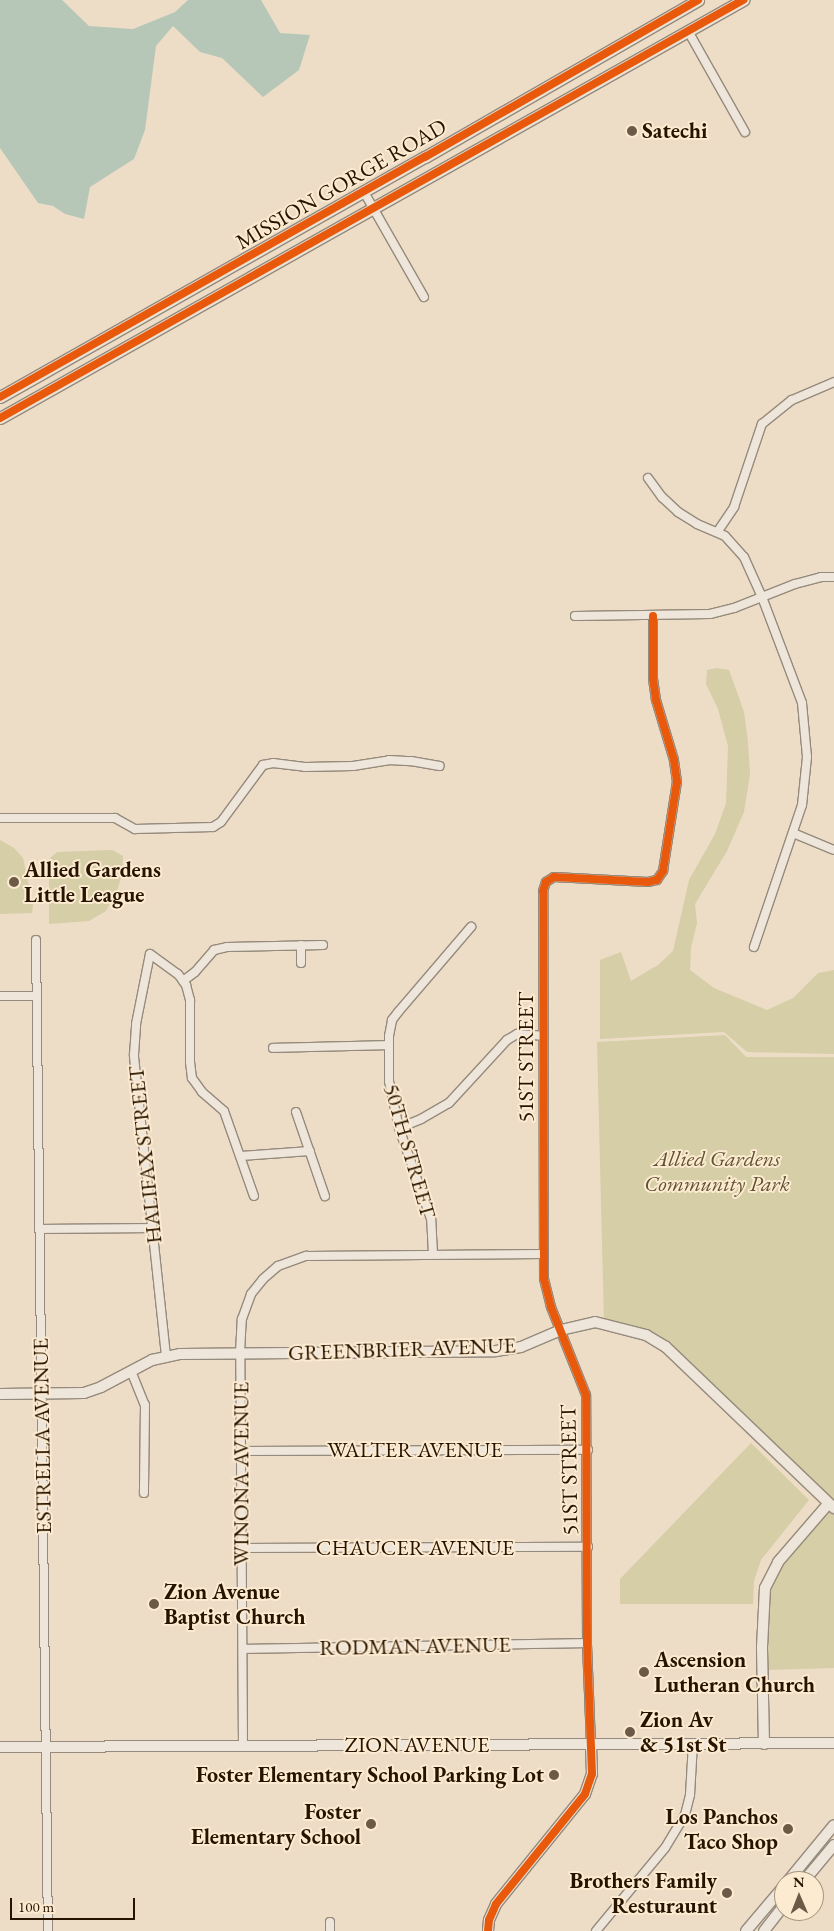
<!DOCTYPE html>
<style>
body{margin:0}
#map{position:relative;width:834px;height:1931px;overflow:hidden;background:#edddc7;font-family:"EB Garamond",serif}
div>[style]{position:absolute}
.green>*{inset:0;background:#d5cea7}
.water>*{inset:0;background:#b6c7b8}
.roads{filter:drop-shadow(1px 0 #958a7b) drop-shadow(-1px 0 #958a7b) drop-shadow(0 1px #958a7b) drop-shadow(0 -1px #958a7b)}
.street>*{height:8px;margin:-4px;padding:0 4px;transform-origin:4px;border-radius:4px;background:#efe6db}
.secondary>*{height:10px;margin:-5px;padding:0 5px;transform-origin:5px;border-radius:5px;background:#efe6db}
.primary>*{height:11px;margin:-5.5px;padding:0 5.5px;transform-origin:5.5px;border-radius:5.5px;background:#ebe3d6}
.cycleway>*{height:8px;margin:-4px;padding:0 4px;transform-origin:4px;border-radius:4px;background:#e8590c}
.dots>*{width:14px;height:14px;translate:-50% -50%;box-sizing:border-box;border:2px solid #fdebd1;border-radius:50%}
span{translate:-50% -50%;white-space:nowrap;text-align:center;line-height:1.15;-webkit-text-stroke:4px #fdebd1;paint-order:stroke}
.poi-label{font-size:22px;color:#261400;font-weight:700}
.left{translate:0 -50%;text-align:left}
.right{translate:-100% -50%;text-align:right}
.street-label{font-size:22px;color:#261400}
.park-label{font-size:22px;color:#5d5131;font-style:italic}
.north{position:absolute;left:774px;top:1871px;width:50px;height:50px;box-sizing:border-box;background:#fdebd1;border:1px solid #a7957d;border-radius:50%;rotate:359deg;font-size:14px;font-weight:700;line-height:20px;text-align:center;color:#261400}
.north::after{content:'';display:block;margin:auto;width:18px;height:22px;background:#6c5a46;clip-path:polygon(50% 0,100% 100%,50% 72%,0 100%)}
.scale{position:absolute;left:10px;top:1898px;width:125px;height:22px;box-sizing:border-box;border:2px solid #261400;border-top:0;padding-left:6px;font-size:15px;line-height:18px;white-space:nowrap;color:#261400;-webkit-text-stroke:4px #fdebd1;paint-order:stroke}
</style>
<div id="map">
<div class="green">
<div style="clip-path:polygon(717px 668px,729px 670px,737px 692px,744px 712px,748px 742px,750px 774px,744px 812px,727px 851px,695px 904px,697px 923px,691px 948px,690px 970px,714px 988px,767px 1010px,793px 998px,818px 973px,834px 970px,834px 1054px,747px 1052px,724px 1032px,600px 1039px,600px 960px,621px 952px,631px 981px,658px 965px,673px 951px,689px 880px,715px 834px,726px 803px,728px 746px,718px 709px,706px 684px,707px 670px)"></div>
<div style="clip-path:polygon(0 840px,14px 848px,23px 858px,33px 905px,32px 913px,0 914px)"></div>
<div style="clip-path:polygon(112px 850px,123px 856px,122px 874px,117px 891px,106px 911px,89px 921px,49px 924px,49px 859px,57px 852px)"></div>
<div style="clip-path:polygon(725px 1035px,746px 1057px,834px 1057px,834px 1668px,765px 1670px,765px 1599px,771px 1573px,828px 1504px,665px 1347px,604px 1324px,597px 1042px)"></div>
<div style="clip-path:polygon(751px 1443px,809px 1500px,761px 1560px,754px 1581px,753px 1604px,620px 1604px,620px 1579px)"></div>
</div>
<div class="water">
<div style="clip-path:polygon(0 0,62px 0,89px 26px,133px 29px,175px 12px,188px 0,261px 0,280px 33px,310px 35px,299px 70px,263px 97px,222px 58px,200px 52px,173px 26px,156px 46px,145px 130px,134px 159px,90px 187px,84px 219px,65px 214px,53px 206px,38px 203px,0 148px)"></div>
</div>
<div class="roads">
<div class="street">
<div style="left:688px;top:31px;width:116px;rotate:60.6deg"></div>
<div style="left:364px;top:192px;width:121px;rotate:60.3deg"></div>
<div style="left:648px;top:478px;width:24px;rotate:54deg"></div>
<div style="left:662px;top:497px;width:22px;rotate:43deg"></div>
<div style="left:678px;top:512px;width:22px;rotate:32deg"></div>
<div style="left:697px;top:524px;width:30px;rotate:23deg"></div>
<div style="left:725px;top:536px;width:28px;rotate:48deg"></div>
<div style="left:744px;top:557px;width:44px;rotate:65.8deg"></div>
<div style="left:762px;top:597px;width:113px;rotate:69.3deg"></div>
<div style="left:802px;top:703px;width:54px;rotate:84.7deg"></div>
<div style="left:807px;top:757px;width:48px;rotate:95.9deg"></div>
<div style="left:802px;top:805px;width:150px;rotate:108.7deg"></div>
<div style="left:718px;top:531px;width:29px;rotate:-56deg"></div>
<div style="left:734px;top:507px;width:88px;rotate:-71.4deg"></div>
<div style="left:762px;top:424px;width:38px;rotate:-39deg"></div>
<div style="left:792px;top:400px;width:46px;rotate:-23.2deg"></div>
<div style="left:575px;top:616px;width:135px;rotate:-0.8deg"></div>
<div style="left:710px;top:614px;width:25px;rotate:-14deg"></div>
<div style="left:734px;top:608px;width:66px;rotate:-21.5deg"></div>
<div style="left:795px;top:584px;width:27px;rotate:-15deg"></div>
<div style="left:821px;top:577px;width:13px"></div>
<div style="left:0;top:818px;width:115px"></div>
<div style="left:115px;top:818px;width:23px;rotate:29deg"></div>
<div style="left:135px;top:829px;width:78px;rotate:-1.5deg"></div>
<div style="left:213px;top:827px;width:9px;rotate:-32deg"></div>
<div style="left:221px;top:822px;width:71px;rotate:-53.6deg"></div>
<div style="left:263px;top:765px;width:10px;rotate:-11deg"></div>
<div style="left:273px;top:763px;width:32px;rotate:7deg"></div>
<div style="left:305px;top:767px;width:48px;rotate:-1.2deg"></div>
<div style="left:353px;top:766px;width:36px;rotate:-9deg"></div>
<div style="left:389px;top:760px;width:22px;rotate:3deg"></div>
<div style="left:411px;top:761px;width:29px;rotate:10deg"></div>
<div style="left:793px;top:833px;width:44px;rotate:22.5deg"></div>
<div style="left:36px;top:940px;width:991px;rotate:89.31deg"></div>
<div style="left:301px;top:945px;width:18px;rotate:90deg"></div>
<div style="left:183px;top:981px;width:15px;rotate:-37deg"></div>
<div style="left:195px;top:972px;width:29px;rotate:-49deg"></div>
<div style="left:214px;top:950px;width:13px;rotate:-13deg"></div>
<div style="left:227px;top:947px;width:96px;rotate:-1.2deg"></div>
<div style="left:0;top:996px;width:37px"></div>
<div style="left:273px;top:1048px;width:115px;rotate:-1.5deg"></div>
<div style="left:296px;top:1112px;width:89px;rotate:71deg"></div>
<div style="left:399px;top:1128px;width:24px;rotate:-22deg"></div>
<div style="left:421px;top:1119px;width:32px;rotate:-30deg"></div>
<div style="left:449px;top:1103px;width:86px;rotate:-47.4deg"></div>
<div style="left:507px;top:1040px;width:12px;rotate:-31deg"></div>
<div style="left:517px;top:1034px;width:26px;rotate:4deg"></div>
<div style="left:241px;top:1156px;width:69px;rotate:-4.1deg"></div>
<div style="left:40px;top:1229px;width:112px;rotate:-0.5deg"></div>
<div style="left:433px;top:1254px;width:35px;rotate:-93deg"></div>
<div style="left:431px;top:1219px;width:96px;rotate:-109.4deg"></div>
<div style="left:399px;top:1128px;width:48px;rotate:-102deg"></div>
<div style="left:389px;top:1081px;width:45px;rotate:-90deg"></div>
<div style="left:389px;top:1036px;width:16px;rotate:-79deg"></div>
<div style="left:392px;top:1020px;width:11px;rotate:-52deg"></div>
<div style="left:399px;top:1011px;width:111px;rotate:-49.4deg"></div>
<div style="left:166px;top:1356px;width:303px;rotate:-96.1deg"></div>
<div style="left:134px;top:1055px;width:31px;rotate:-86deg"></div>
<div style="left:136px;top:1024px;width:71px;rotate:-78.7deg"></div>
<div style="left:150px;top:954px;width:34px;rotate:36deg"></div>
<div style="left:178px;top:974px;width:14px;rotate:54deg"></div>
<div style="left:186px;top:985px;width:16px;rotate:75deg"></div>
<div style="left:190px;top:1000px;width:62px;rotate:90deg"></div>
<div style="left:190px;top:1062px;width:16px;rotate:83deg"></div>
<div style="left:192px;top:1078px;width:17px;rotate:54deg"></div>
<div style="left:202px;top:1092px;width:29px;rotate:41deg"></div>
<div style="left:224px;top:1111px;width:90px;rotate:70.6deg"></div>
<div style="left:131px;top:1371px;width:37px;rotate:68deg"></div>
<div style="left:145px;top:1405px;width:88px;rotate:90.7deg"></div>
<div style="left:242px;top:1451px;width:346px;rotate:-0.2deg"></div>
<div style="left:242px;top:1548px;width:346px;rotate:-0.2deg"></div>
<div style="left:243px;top:1649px;width:344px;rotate:-1deg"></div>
<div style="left:591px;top:1744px;width:101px;rotate:-92.3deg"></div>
<div style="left:587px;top:1643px;width:248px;rotate:-90.2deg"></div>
<div style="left:586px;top:1395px;width:95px;rotate:-111.7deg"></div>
<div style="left:551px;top:1307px;width:29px;rotate:-104deg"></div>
<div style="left:544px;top:1279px;width:388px;rotate:-90.1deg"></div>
<div style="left:543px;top:891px;width:9px;rotate:-72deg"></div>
<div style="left:546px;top:882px;width:9px;rotate:-32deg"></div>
<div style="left:554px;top:877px;width:94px;rotate:3deg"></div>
<div style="left:648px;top:882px;width:9px;rotate:-13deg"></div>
<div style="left:657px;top:880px;width:11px;rotate:-56deg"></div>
<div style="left:663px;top:871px;width:90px;rotate:-81.1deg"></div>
<div style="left:677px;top:782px;width:22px;rotate:-98deg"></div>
<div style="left:674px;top:760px;width:63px;rotate:-106.7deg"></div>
<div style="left:656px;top:700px;width:21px;rotate:-98deg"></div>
<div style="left:653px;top:679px;width:63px;rotate:-90deg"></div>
<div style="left:243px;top:1745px;width:392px;rotate:-90.4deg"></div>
<div style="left:240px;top:1353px;width:34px;rotate:-87deg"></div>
<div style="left:242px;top:1319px;width:27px;rotate:-70deg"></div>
<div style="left:251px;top:1294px;width:19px;rotate:-51deg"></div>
<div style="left:263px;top:1279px;width:20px;rotate:-41deg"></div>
<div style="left:278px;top:1266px;width:30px;rotate:-20deg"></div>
<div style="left:306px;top:1256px;width:237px;rotate:-0.5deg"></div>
<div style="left:330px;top:1922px;width:9px;rotate:90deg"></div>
<div style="left:596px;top:1931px;width:108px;rotate:-50.3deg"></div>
<div style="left:665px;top:1848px;width:39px;rotate:-59deg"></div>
<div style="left:685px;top:1815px;width:21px;rotate:-76deg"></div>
<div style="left:690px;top:1795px;width:52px;rotate:-86.7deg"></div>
</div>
<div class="secondary">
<div style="left:0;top:1394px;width:84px;rotate:-0.7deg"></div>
<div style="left:84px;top:1393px;width:18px;rotate:-19deg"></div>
<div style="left:101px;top:1387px;width:58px;rotate:-27.9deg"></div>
<div style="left:152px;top:1360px;width:29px;rotate:-12deg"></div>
<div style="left:180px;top:1354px;width:316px;rotate:-0.5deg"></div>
<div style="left:496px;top:1351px;width:25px;rotate:-9deg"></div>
<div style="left:521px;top:1347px;width:43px;rotate:-23deg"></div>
<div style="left:561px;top:1330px;width:35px;rotate:-13deg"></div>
<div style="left:595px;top:1322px;width:53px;rotate:14.3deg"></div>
<div style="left:646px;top:1335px;width:23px;rotate:31deg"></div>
<div style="left:666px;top:1347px;width:233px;rotate:43.8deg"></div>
<div style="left:764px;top:1744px;width:97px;rotate:-91.2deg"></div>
<div style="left:762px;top:1647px;width:59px;rotate:-87.1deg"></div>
<div style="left:765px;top:1588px;width:29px;rotate:-63deg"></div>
<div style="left:778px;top:1562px;width:77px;rotate:-49.2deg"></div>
<div style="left:0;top:1747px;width:834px;rotate:-0.27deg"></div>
<div style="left:788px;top:1881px;width:72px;rotate:-50.6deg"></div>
<div style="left:804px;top:1881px;width:47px;rotate:-50.2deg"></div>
<div style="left:488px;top:1931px;width:11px;rotate:-85deg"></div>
<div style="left:489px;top:1920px;width:17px;rotate:-66deg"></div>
<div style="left:496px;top:1904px;width:141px;rotate:-51deg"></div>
<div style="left:585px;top:1794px;width:21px;rotate:-71deg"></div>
<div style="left:592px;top:1774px;width:30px;rotate:-92deg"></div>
<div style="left:746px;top:1931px;width:59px;rotate:-49.8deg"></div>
<div style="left:764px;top:1931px;width:33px;rotate:-52deg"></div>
</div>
<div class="primary">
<div style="left:0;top:397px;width:488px;rotate:-29.5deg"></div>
<div style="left:425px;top:157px;width:315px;rotate:-29.9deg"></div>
<div style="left:0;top:418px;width:853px;rotate:-29.36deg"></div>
</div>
</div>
<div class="cycleway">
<div style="left:0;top:397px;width:488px;rotate:-29.5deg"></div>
<div style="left:425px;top:157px;width:315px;rotate:-29.9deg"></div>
<div style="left:0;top:418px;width:853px;rotate:-29.36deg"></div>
<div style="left:488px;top:1931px;width:11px;rotate:-85deg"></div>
<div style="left:489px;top:1920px;width:17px;rotate:-66deg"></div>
<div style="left:496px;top:1904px;width:141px;rotate:-51deg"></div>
<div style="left:585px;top:1794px;width:21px;rotate:-71deg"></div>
<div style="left:592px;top:1774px;width:131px;rotate:-92.2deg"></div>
<div style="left:587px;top:1643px;width:248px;rotate:-90.2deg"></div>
<div style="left:586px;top:1395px;width:95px;rotate:-111.7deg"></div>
<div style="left:551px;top:1307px;width:29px;rotate:-104deg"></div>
<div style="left:544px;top:1279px;width:388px;rotate:-90.1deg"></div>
<div style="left:543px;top:891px;width:9px;rotate:-72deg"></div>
<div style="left:546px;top:882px;width:9px;rotate:-32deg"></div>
<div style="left:554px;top:877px;width:94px;rotate:3deg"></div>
<div style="left:648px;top:882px;width:9px;rotate:-13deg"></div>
<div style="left:657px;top:880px;width:11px;rotate:-56deg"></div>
<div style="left:663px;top:871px;width:90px;rotate:-81.1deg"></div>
<div style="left:677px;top:782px;width:22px;rotate:-98deg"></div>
<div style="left:674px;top:760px;width:63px;rotate:-106.7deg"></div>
<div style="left:656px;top:700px;width:21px;rotate:-98deg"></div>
<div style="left:653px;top:679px;width:63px;rotate:-90deg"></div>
</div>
<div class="dots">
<div style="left:632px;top:131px;background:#6c5a46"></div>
<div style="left:14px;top:882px;background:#6c5a46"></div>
<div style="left:154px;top:1604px;background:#6c5a46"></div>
<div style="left:644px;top:1672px;background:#6c5a46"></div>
<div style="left:630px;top:1732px;background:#6c5a46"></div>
<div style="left:554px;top:1775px;background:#6c5a46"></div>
<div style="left:371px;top:1824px;background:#6c5a46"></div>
<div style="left:788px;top:1829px;background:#6c5a46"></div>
<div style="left:727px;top:1893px;background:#6c5a46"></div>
</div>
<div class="poi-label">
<span class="left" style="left:642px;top:131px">Satechi</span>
<span class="left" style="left:24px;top:882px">Allied Gardens<br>Little League</span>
<span class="left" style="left:164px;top:1604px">Zion Avenue<br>Baptist Church</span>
<span class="left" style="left:654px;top:1672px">Ascension<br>Lutheran Church</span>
<span class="left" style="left:640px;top:1732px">Zion Av<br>&amp; 51st St</span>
<span class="right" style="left:544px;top:1775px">Foster Elementary School Parking Lot</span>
<span class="right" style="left:361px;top:1824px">Foster<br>Elementary School</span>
<span class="right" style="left:778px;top:1829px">Los Panchos<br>Taco Shop</span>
<span class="right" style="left:717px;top:1893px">Brothers Family<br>Resturaunt</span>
</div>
<div class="street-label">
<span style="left:341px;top:184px;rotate:-30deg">MISSION GORGE ROAD</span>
<span style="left:526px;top:1057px;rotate:-90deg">51ST STREET</span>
<span style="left:410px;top:1151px;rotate:74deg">50TH STREET</span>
<span style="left:145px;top:1155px;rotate:-96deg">HALIFAX STREET</span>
<span style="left:402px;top:1349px;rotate:-2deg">GREENBRIER AVENUE</span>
<span style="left:42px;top:1436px;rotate:-91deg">ESTRELLA AVENUE</span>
<span style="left:415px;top:1450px">WALTER AVENUE</span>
<span style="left:569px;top:1470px;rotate:-91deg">51ST STREET</span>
<span style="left:241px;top:1474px;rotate:-90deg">WINONA AVENUE</span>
<span style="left:415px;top:1548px">CHAUCER AVENUE</span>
<span style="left:415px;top:1646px;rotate:-1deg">RODMAN AVENUE</span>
<span style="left:417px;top:1745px">ZION AVENUE</span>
</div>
<div class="park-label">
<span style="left:717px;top:1171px">Allied Gardens<br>Community Park</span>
</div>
<div class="north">N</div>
<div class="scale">100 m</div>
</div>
